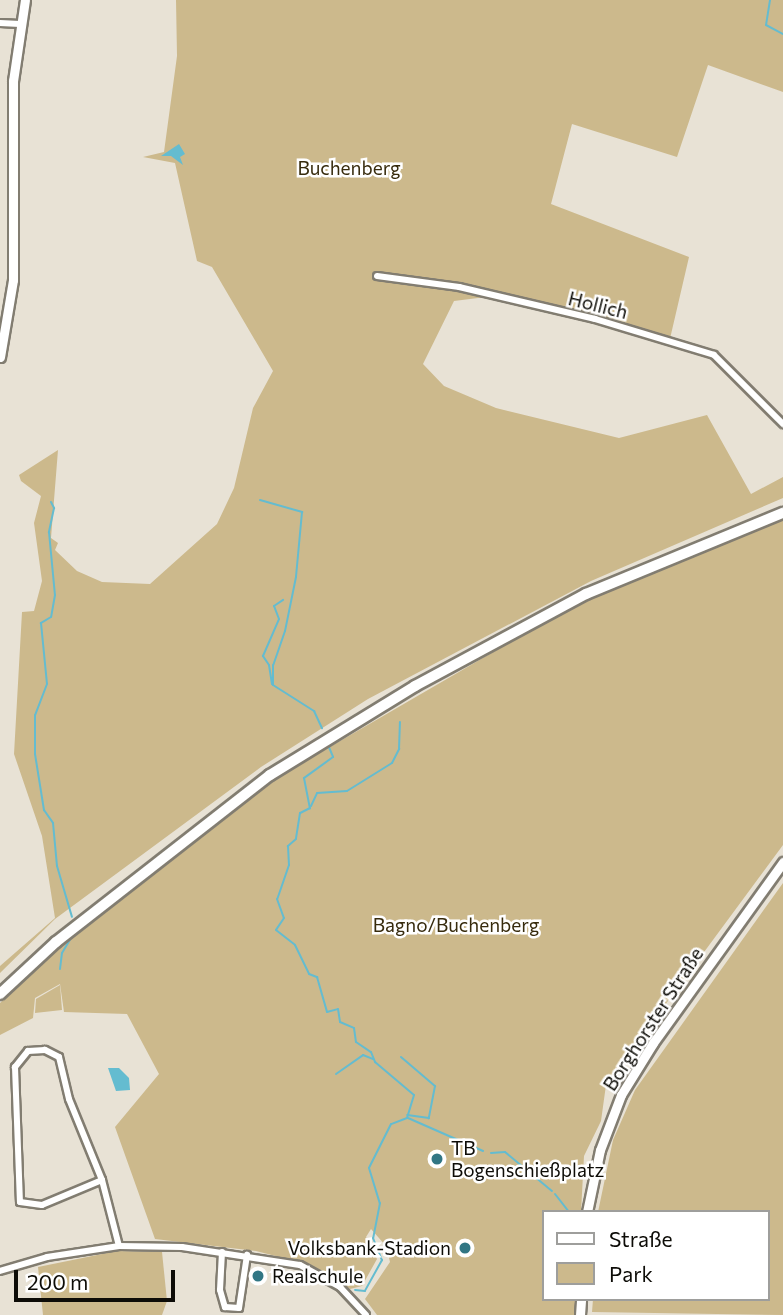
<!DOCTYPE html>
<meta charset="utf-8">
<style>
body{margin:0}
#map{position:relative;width:783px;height:1315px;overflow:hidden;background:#e8e2d5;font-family:Commissioner,sans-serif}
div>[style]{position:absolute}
.green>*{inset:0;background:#ccb98c}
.water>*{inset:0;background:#64bcd0}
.stream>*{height:2px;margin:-1px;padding:0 1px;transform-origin:1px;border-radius:1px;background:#64bcd0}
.roads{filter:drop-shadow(2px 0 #827d71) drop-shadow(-2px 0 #827d71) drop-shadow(0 2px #827d71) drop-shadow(0 -2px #827d71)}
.street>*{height:6px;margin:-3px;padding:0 3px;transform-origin:3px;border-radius:3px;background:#fff}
.secondary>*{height:9px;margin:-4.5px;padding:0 4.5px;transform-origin:4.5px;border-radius:4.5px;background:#fff}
.highway>*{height:10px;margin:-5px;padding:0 5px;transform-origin:5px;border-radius:5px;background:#fff}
.dots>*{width:19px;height:19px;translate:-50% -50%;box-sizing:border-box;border:4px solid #fff;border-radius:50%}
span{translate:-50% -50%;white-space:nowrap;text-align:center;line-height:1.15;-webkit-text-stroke:5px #fff;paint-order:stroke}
.park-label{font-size:19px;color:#372b0d}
.street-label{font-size:19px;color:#0d0c07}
.poi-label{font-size:19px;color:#0d0c07}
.left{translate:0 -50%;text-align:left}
.right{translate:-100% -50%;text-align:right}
.legend{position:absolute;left:542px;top:1210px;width:228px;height:91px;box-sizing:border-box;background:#fff;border:2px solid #9e9e9c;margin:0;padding:9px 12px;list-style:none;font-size:21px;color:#0d0c07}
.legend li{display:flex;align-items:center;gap:14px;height:35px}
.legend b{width:35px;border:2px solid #9e9e9c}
.scale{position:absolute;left:14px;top:1270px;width:161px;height:32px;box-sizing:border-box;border:4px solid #0d0c07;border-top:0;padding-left:9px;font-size:21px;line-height:24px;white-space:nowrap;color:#0d0c07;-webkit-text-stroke:5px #fff;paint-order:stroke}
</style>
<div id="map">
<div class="green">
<div style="clip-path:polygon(176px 0,783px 0,783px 92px,708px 65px,677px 157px,572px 124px,551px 204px,689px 257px,669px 343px,595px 319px,486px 297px,454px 301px,423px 364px,444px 386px,496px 408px,619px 438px,707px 415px,751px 494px,783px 477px,783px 498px,591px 581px,368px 699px,261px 767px,55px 919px,0 973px,0 966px,55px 918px,42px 836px,14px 754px,22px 612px,34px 611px,42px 581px,34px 523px,41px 496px,21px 481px,19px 475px,58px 450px,51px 538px,58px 543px,55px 550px,77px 571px,102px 582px,150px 584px,217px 524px,234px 488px,253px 408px,273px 371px,212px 267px,197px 261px,175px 163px,143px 157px,164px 152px,177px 56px)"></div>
<div style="clip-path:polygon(783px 518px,783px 845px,606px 1085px,601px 1121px,584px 1156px,581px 1212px,543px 1212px,543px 1299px,575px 1299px,575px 1315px,377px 1315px,365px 1299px,390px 1262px,386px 1246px,371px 1229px,366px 1237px,377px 1259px,362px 1286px,350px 1289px,311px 1265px,256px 1251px,155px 1239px,115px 1127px,159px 1074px,127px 1014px,64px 1012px,60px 984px,35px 998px,33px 1018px,0 1035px,0 1003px,102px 907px,273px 780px,588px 597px)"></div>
<div style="clip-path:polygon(783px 883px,783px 1315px,592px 1312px,593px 1299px,767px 1299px,767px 1212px,598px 1212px,613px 1140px,635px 1090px)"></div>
<div style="clip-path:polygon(60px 985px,62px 1010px,35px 1013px,36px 999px)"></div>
<div style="clip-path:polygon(117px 1251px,162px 1252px,167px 1301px,162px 1315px,43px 1315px,38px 1267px)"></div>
</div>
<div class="water">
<div style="clip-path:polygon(179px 144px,185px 154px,180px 157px,183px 165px,171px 156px,161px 156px)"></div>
<div style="clip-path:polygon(108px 1068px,119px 1068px,129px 1078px,130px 1090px,116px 1091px)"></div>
</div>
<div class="stream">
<div style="left:770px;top:0;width:25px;rotate:99deg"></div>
<div style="left:766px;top:25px;width:19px;rotate:28deg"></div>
<div style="left:260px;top:500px;width:44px;rotate:15.9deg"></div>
<div style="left:302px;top:512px;width:65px;rotate:95.3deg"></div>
<div style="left:296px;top:577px;width:55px;rotate:101.5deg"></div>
<div style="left:285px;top:631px;width:36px;rotate:109deg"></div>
<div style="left:273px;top:665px;width:20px;rotate:90deg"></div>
<div style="left:273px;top:685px;width:49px;rotate:32.4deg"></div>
<div style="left:314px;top:711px;width:19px;rotate:65deg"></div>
<div style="left:51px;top:502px;width:7px;rotate:63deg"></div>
<div style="left:54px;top:508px;width:25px;rotate:102deg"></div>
<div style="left:49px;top:532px;width:63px;rotate:84.6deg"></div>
<div style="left:55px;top:595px;width:22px;rotate:100deg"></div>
<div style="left:51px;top:617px;width:12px;rotate:149deg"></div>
<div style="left:41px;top:623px;width:61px;rotate:84.4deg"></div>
<div style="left:47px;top:684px;width:33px;rotate:111deg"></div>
<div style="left:35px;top:715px;width:39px;rotate:90deg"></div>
<div style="left:35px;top:754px;width:57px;rotate:80.9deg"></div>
<div style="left:44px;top:810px;width:16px;rotate:55deg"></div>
<div style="left:53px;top:823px;width:43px;rotate:84.7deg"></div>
<div style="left:57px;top:866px;width:53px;rotate:73.6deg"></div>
<div style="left:272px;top:684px;width:19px;rotate:-99deg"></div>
<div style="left:269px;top:665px;width:11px;rotate:-124deg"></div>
<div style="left:263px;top:656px;width:40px;rotate:-66.6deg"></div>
<div style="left:279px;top:619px;width:14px;rotate:-111deg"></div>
<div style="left:274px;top:606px;width:11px;rotate:-34deg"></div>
<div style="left:328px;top:745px;width:13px;rotate:67deg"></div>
<div style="left:333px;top:757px;width:36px;rotate:144deg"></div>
<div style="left:304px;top:778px;width:31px;rotate:79deg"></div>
<div style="left:310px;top:808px;width:11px;rotate:153deg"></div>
<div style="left:300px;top:813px;width:26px;rotate:99deg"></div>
<div style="left:296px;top:839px;width:11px;rotate:139deg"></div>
<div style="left:288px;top:846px;width:19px;rotate:87deg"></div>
<div style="left:289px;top:865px;width:36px;rotate:109deg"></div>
<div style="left:277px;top:899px;width:20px;rotate:70deg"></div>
<div style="left:284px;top:918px;width:14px;rotate:124deg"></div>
<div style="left:276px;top:930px;width:24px;rotate:38deg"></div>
<div style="left:295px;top:945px;width:32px;rotate:64deg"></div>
<div style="left:309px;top:974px;width:9px;rotate:21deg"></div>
<div style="left:317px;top:977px;width:36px;rotate:74deg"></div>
<div style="left:327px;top:1012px;width:11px;rotate:-15deg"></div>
<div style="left:338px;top:1009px;width:13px;rotate:81deg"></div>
<div style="left:340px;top:1022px;width:15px;rotate:23deg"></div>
<div style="left:354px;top:1028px;width:14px;rotate:82deg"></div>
<div style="left:356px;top:1042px;width:18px;rotate:34deg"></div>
<div style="left:371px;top:1052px;width:11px;rotate:68deg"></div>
<div style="left:375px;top:1062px;width:51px;rotate:40.2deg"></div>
<div style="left:414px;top:1095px;width:24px;rotate:107deg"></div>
<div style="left:407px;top:1118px;width:17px;rotate:159deg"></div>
<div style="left:391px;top:1124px;width:49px;rotate:116.6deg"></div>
<div style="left:369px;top:1168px;width:37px;rotate:73deg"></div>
<div style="left:380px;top:1203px;width:36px;rotate:101deg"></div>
<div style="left:373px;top:1238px;width:24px;rotate:68deg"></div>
<div style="left:382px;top:1260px;width:35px;rotate:119deg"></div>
<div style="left:365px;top:1291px;width:10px;rotate:-174deg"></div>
<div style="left:311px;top:806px;width:14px;rotate:-65deg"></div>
<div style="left:317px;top:793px;width:30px;rotate:-4deg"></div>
<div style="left:347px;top:791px;width:53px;rotate:-31.9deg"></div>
<div style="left:392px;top:763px;width:16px;rotate:-63deg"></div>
<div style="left:399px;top:749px;width:27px;rotate:-88deg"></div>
<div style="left:60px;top:969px;width:16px;rotate:-83deg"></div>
<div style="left:62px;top:953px;width:23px;rotate:-59deg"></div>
<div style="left:401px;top:1057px;width:45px;rotate:40.5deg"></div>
<div style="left:435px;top:1086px;width:33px;rotate:101deg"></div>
<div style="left:429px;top:1118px;width:22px;rotate:-172deg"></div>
<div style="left:336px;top:1074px;width:33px;rotate:-35deg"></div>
<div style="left:363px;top:1055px;width:11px;rotate:22deg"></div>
<div style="left:408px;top:1118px;width:82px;rotate:23.7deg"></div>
<div style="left:491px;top:1153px;width:14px;rotate:-4deg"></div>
<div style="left:505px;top:1152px;width:61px;rotate:39.7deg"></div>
<div style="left:555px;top:1194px;width:23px;rotate:52deg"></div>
</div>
<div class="roads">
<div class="street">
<div style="left:0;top:23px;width:20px;rotate:3deg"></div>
<div style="left:377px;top:276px;width:83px;rotate:7.6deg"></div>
<div style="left:459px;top:287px;width:140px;rotate:13.2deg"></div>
<div style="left:595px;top:319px;width:124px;rotate:16.8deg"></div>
<div style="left:714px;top:355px;width:98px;rotate:45deg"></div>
<div style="left:102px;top:1180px;width:87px;rotate:-112.2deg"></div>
<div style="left:69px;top:1099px;width:43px;rotate:-103.4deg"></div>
<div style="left:59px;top:1057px;width:16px;rotate:-153deg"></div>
<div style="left:45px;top:1050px;width:17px;rotate:177deg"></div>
<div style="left:28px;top:1051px;width:21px;rotate:129deg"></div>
<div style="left:15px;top:1067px;width:135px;rotate:87.9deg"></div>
<div style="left:20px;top:1202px;width:22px;rotate:8deg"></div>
<div style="left:42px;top:1205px;width:65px;rotate:-22.6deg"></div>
<div style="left:102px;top:1180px;width:68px;rotate:75.6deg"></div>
<div style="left:222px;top:1252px;width:38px;rotate:93deg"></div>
<div style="left:220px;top:1290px;width:18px;rotate:74deg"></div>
<div style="left:225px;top:1307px;width:14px;rotate:4deg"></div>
<div style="left:239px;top:1308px;width:54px;rotate:-81.4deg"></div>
<div style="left:0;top:1271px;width:49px;rotate:-16.6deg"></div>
<div style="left:47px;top:1257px;width:73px;rotate:-8.7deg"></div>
<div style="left:119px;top:1246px;width:63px;rotate:0.9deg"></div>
<div style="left:182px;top:1247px;width:119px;rotate:8.7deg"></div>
<div style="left:300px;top:1265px;width:46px;rotate:28.8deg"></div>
<div style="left:340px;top:1287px;width:38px;rotate:47deg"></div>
</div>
<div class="secondary">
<div style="left:0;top:357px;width:78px;rotate:-80.4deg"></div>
<div style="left:13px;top:280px;width:199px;rotate:-90deg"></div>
<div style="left:13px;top:81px;width:82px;rotate:-81.6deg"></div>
<div style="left:587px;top:1212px;width:63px;rotate:-78.2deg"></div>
<div style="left:600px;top:1150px;width:59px;rotate:-69.1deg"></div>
<div style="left:621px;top:1095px;width:61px;rotate:-58.4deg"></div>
<div style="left:653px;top:1043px;width:223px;rotate:-54.3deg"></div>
<div style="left:580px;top:1315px;width:16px;rotate:-86deg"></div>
</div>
<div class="highway">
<div style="left:0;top:994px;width:76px;rotate:-42.9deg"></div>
<div style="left:56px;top:942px;width:271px;rotate:-38deg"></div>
<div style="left:270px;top:775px;width:170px;rotate:-31.5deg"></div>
<div style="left:415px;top:686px;width:194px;rotate:-28.3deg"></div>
<div style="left:586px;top:594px;width:213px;rotate:-22.4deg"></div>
</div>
</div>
<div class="dots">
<div style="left:437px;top:1159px;background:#317684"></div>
<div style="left:465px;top:1248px;background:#317684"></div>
<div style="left:258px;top:1276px;background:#317684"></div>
</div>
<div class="park-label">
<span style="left:349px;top:168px">Buchenberg</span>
<span style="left:456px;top:925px">Bagno/Buchenberg</span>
</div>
<div class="street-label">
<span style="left:598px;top:305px;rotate:14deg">Hollich</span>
<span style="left:653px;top:1019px;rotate:-57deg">Borghorster Straße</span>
</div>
<div class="poi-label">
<span class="left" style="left:451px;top:1159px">TB<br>Bogenschießplatz</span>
<span class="right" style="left:451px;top:1248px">Volksbank-Stadion</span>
<span class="left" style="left:272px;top:1276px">Realschule</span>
</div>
<ul class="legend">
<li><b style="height:9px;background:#fff"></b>Straße</li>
<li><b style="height:19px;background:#ccb98c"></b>Park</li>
</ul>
<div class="scale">200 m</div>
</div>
